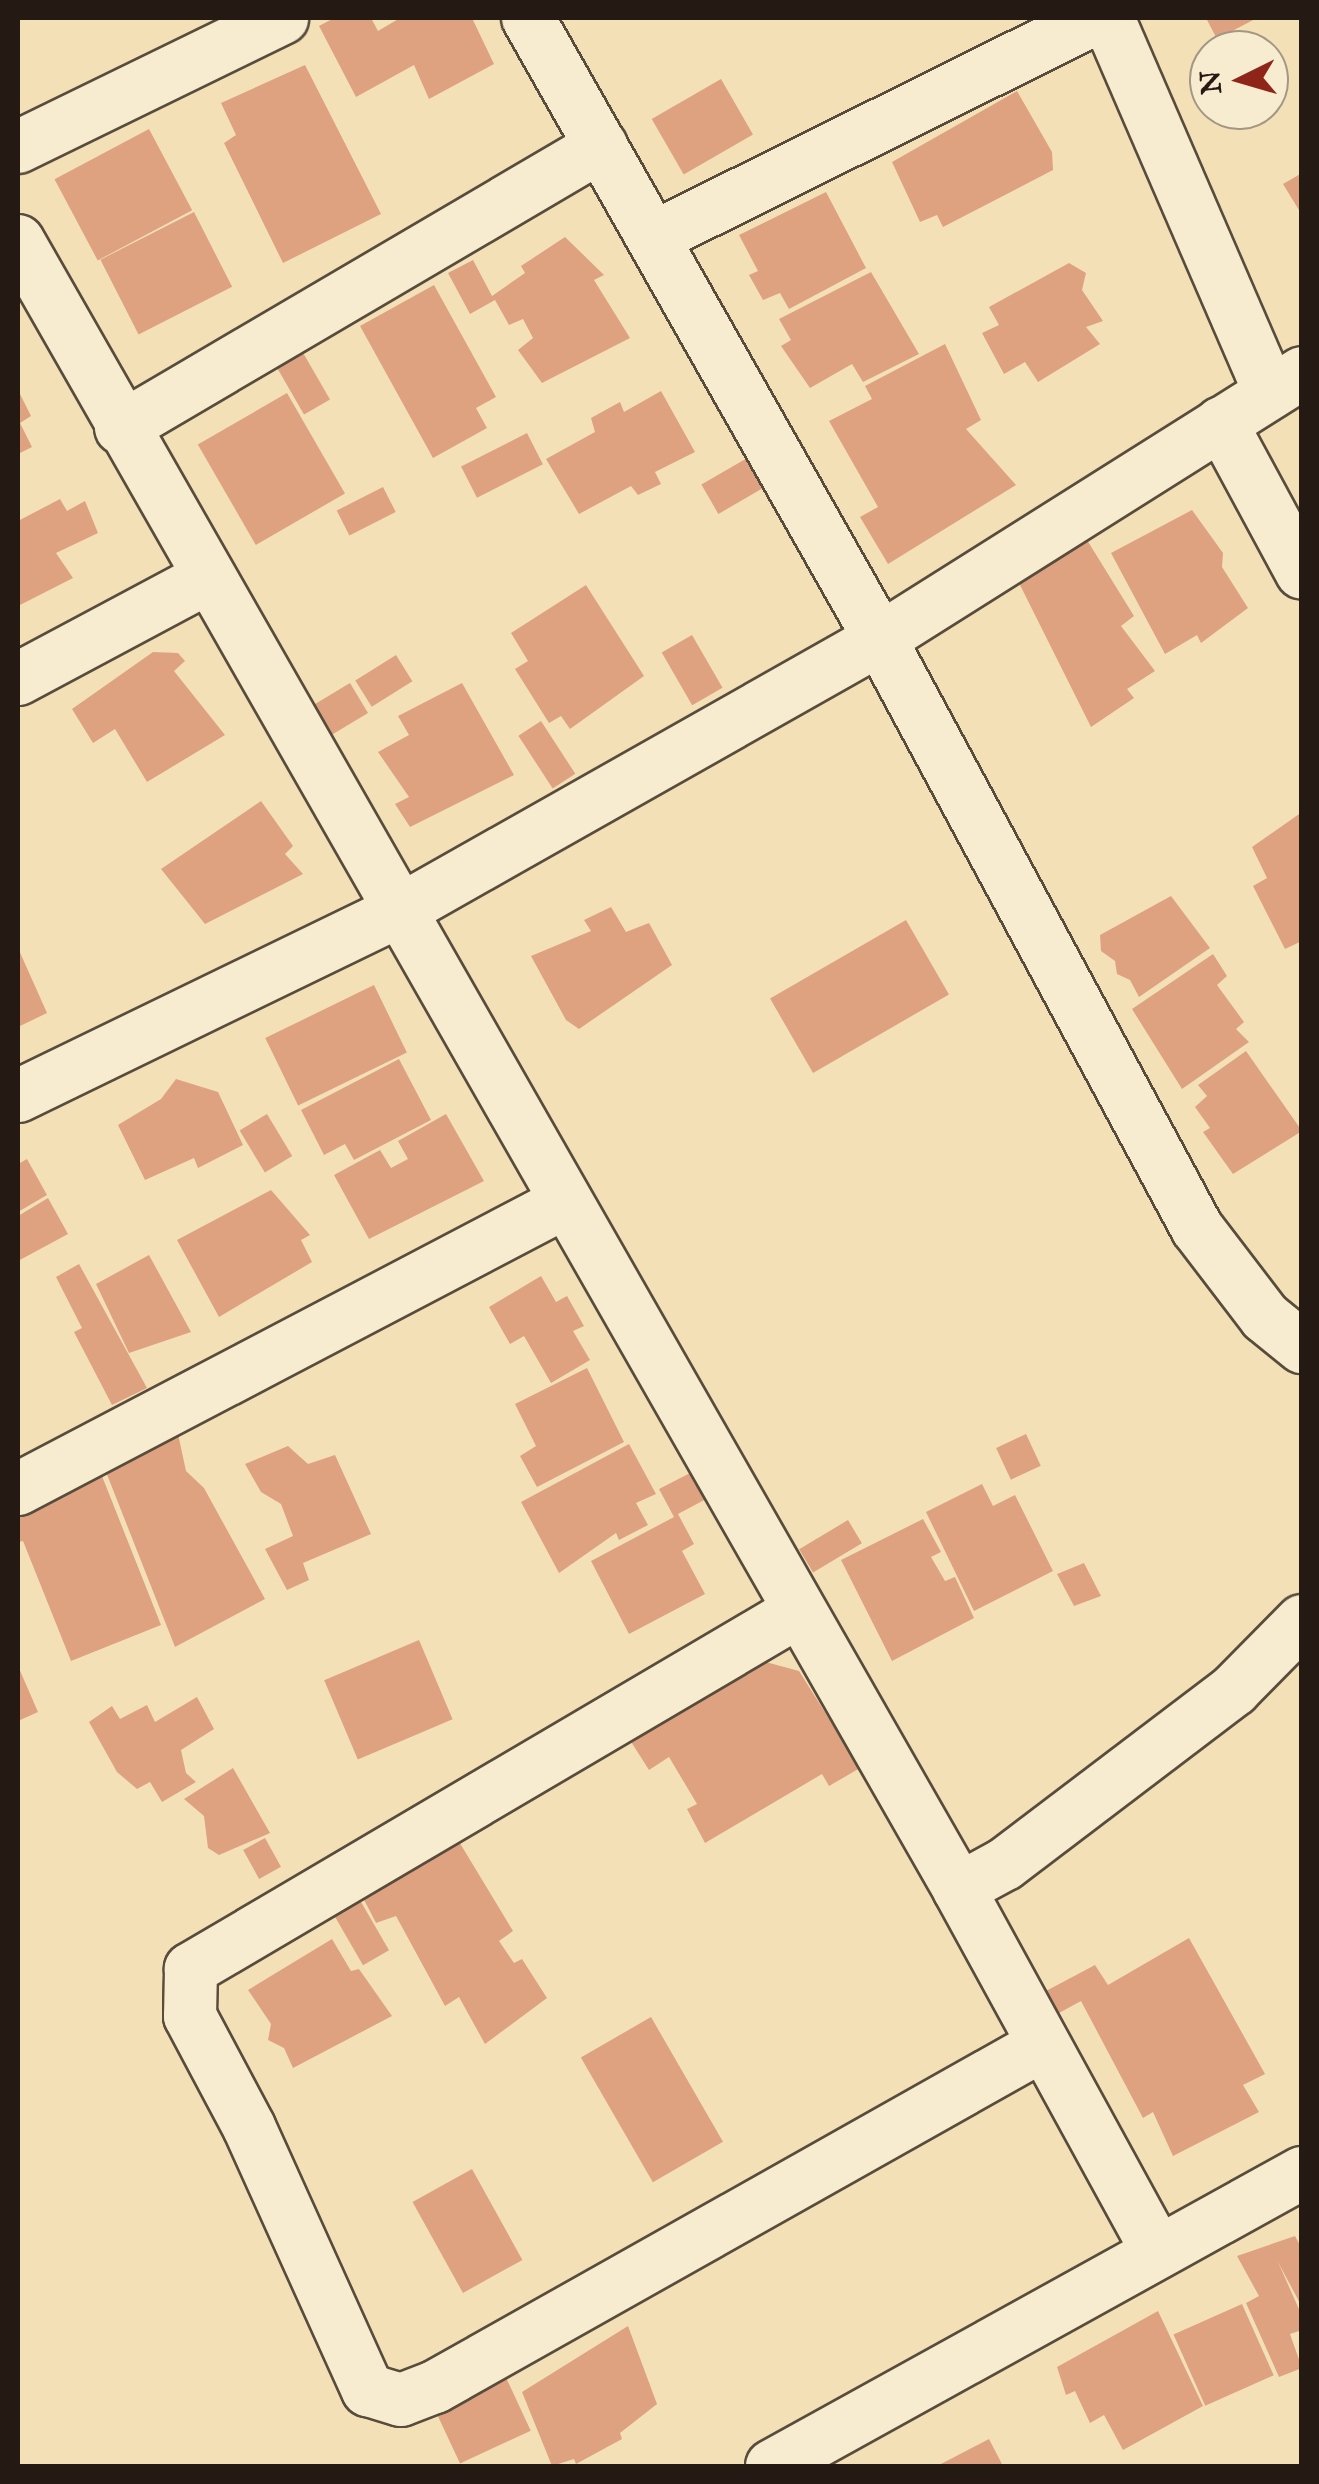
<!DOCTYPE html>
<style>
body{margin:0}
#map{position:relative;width:1319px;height:2484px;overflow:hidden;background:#f3e0b7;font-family:"IM FELL Great Primer",serif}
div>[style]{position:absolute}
.building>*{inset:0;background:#dea281;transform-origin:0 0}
.roads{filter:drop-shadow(2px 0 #584c3c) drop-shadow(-2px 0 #584c3c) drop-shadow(0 2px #584c3c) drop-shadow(0 -2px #584c3c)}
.street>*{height:52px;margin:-26px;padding:0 26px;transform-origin:26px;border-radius:26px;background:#f7ebd0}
span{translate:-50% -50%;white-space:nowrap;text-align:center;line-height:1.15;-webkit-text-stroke:9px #f7ebd0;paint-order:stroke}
.frame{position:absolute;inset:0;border:20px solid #251a13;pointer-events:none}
.north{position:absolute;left:1189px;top:30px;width:100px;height:100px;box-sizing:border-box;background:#f7ebd0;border:2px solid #a39784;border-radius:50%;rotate:265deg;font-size:28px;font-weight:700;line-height:40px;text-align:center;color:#251a13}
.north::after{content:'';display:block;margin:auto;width:35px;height:45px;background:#8f2418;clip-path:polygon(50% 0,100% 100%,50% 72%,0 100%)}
</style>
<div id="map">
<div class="building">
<div style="clip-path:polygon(334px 18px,371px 18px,378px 31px,400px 18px,472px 18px,494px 64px,429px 99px,414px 65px,356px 97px,319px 26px)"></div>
<div style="clip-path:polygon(1206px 18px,1257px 18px,1217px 39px)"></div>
<div style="clip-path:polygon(305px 65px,381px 214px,283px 263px,224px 143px,236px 135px,221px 103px)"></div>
<div style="left:721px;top:79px;width:64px;height:80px;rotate:60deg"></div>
<div style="clip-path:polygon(1017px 91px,1052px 152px,1053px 170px,943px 227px,937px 215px,920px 222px,892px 162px)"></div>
<div style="left:149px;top:129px;width:92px;height:107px;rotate:62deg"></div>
<div style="clip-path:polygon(1302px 173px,1302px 215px,1283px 184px)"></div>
<div style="clip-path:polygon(826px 192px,866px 268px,789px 309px,780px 293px,763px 300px,749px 275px,758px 271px,739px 235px)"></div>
<div style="left:194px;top:212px;width:84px;height:105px;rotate:63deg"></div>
<div style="clip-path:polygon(565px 237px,604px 275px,594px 280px,630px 338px,542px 383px,518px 350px,533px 338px,523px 319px,509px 325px,495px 300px,470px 314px,448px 273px,473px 260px,492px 296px,525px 273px,521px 266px)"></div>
<div style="clip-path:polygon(1069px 263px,1086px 273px,1082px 290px,1103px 321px,1086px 327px,1100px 344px,1038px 382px,1025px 362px,1004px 374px,982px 333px,999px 325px,989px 307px)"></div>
<div style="clip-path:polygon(871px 272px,919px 354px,863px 382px,852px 364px,810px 388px,781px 346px,791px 340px,779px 319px)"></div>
<div style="clip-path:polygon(434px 285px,496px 397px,476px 408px,487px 428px,433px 458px,360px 326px)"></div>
<div style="clip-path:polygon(945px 344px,981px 420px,966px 429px,1016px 485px,888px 564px,860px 517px,878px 507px,829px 421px,872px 399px,865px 386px)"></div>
<div style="left:302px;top:351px;width:56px;height:30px;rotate:60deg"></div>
<div style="clip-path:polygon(18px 390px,31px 416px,20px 423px,32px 447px,18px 454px)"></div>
<div style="clip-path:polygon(661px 391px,695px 452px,655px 472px,661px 484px,638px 495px,631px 486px,579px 514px,546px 459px,595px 432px,591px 418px,620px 402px,624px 412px)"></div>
<div style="left:287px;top:393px;width:116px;height:103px;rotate:60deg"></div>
<div style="left:527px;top:433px;width:35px;height:74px;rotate:63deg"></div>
<div style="left:749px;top:457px;width:34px;height:55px;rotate:60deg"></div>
<div style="left:383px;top:487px;width:28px;height:52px;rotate:63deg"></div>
<div style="clip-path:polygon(60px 499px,67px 511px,85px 501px,98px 533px,56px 553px,73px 578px,18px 606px,18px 521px)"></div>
<div style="clip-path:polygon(1192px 510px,1223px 553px,1222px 567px,1248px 608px,1201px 643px,1197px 635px,1165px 654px,1111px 553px)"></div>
<div style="clip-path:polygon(1087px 540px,1134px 616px,1121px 626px,1155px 671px,1127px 689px,1134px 698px,1091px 727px,1018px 581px)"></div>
<div style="clip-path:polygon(586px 585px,644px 676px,570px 729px,561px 716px,549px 723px,515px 669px,528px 661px,511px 633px)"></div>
<div style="left:692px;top:635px;width:61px;height:35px;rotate:60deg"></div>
<div style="clip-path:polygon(153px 652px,178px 653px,185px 661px,174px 671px,225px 735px,147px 782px,115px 729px,93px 743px,72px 709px)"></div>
<div style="left:396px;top:655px;width:31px;height:48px;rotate:58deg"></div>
<div style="left:350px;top:683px;width:35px;height:48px;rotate:59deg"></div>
<div style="clip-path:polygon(462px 683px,514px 775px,410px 827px,395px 804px,409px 797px,378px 752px,409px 735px,398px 716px)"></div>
<div style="left:541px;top:721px;width:63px;height:27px;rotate:57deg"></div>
<div style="clip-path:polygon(261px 801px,293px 846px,285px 854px,303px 874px,205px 924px,161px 869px)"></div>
<div style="clip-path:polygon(1302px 812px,1302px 941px,1285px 949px,1253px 886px,1267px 878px,1252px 847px)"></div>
<div style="clip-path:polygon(1171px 896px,1210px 948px,1139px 997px,1130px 980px,1117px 974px,1115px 961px,1101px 951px,1100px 935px)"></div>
<div style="clip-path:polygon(611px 907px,626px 932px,649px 923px,672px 965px,579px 1029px,566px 1020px,531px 956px,591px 931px,584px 920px)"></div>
<div style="left:906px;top:920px;width:86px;height:157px;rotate:60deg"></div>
<div style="clip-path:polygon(18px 948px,47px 1013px,18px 1027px)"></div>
<div style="clip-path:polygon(1213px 954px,1227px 976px,1217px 985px,1244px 1022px,1236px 1029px,1249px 1042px,1182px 1089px,1132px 1009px)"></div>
<div style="left:374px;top:985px;width:75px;height:121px;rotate:64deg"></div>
<div style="clip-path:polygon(1246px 1051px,1302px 1131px,1233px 1174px,1203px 1132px,1210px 1128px,1195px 1107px,1207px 1096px,1198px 1085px)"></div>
<div style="clip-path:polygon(399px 1059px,431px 1120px,354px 1160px,345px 1144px,324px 1155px,301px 1110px)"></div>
<div style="clip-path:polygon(176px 1079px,218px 1092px,243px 1145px,198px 1168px,194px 1158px,145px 1180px,118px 1125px,161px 1099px)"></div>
<div style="left:267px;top:1114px;width:49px;height:32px;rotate:59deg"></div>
<div style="clip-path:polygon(446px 1114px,484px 1181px,369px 1239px,334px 1175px,380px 1150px,391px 1168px,408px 1159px,398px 1141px)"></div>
<div style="clip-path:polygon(27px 1159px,47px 1195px,18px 1212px,18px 1164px)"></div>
<div style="clip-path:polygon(271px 1190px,310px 1235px,301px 1240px,312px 1262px,219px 1317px,177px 1240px)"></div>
<div style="clip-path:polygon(48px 1198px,68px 1234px,18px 1261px,18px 1216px)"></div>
<div style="clip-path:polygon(149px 1255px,191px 1332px,129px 1353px,96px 1284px)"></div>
<div style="clip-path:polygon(79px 1264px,147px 1388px,112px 1405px,74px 1332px,82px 1328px,56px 1277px)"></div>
<div style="clip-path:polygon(541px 1276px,556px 1302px,567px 1296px,584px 1326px,573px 1331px,590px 1360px,551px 1383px,524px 1336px,510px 1344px,489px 1307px)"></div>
<div style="clip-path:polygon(587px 1368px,624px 1442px,537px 1487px,520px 1456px,536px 1446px,515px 1404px)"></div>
<div style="clip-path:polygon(178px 1434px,186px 1471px,204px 1488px,265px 1599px,175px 1647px,106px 1472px)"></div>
<div style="left:1026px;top:1434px;width:35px;height:33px;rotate:65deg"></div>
<div style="clip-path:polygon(629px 1444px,656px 1494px,636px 1503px,648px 1525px,619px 1540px,616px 1533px,559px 1573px,521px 1502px)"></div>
<div style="clip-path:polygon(288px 1446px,308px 1464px,335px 1455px,371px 1534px,303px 1563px,309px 1580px,287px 1590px,265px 1549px,293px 1536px,281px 1504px,261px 1492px,245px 1464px)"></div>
<div style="clip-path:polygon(100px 1471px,161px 1625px,71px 1661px,23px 1541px,18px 1542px,18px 1514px)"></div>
<div style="clip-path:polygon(694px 1471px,708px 1498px,678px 1514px,694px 1544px,682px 1551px,705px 1594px,629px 1634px,591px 1561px,674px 1517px,659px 1489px)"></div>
<div style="clip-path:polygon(982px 1484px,993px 1506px,1015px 1495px,1053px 1571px,974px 1611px,926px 1512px)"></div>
<div style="clip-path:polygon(923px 1519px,941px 1552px,931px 1557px,945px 1581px,955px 1577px,974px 1618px,892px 1661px,841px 1560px)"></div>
<div style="left:848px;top:1520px;width:27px;height:57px;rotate:59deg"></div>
<div style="clip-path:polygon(1084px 1563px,1101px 1596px,1074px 1606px,1057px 1574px)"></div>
<div style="left:419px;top:1640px;width:86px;height:103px;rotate:67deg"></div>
<div style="clip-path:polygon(758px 1660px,799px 1671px,860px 1768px,829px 1786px,822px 1774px,705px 1843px,687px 1809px,697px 1804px,669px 1757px,649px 1770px,628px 1737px)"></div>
<div style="clip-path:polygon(18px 1666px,38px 1712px,18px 1721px)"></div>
<div style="clip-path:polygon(197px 1697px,214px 1729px,181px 1750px,186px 1773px,196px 1782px,162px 1802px,150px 1782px,137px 1789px,117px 1772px,89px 1722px,112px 1706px,120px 1719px,147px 1705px,155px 1722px)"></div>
<div style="clip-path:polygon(233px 1768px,270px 1833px,219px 1855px,208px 1848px,204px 1816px,184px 1799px)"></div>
<div style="left:265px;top:1838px;width:33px;height:25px;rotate:61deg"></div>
<div style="clip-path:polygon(458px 1840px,513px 1931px,499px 1941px,514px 1963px,522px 1959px,547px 1998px,485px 2044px,459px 1997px,445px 2006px,396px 1916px,376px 1923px,361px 1894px)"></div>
<div style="left:353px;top:1888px;width:72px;height:30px;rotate:60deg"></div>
<div style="clip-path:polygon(1189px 1938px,1265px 2074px,1243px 2085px,1259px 2112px,1173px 2156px,1153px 2112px,1143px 2118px,1081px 2001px,1059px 2013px,1046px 1991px,1095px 1965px,1108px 1985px)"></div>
<div style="clip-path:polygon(332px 1939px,351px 1971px,359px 1969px,392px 2016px,293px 2068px,284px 2048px,268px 2040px,271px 2024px,248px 1990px)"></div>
<div style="left:651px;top:2017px;width:144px;height:81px;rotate:60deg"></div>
<div style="left:472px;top:2169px;width:104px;height:68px;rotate:61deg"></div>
<div style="clip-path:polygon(1295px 2236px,1302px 2249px,1302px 2307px,1278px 2262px,1302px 2316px,1302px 2330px,1290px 2334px,1302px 2368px,1279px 2377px,1246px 2303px,1259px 2296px,1237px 2256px)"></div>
<div style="left:1242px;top:2304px;width:78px;height:75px;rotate:66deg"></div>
<div style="clip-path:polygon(1158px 2311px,1203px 2406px,1123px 2450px,1104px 2415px,1090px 2423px,1075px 2391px,1066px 2395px,1057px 2367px)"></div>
<div style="clip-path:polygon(628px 2326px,657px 2404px,620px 2433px,622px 2439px,576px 2464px,574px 2459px,552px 2466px,522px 2392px)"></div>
<div style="left:502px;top:2369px;width:68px;height:78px;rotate:65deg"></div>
<div style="clip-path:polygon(989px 2439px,1003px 2466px,937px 2466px)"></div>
</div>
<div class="roads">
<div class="street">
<div style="left:528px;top:18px;width:714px;rotate:60.45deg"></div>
<div style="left:880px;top:639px;width:669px;rotate:61.71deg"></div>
<div style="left:1197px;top:1228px;width:112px;rotate:52.6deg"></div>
<div style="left:1265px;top:1317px;width:48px;rotate:39deg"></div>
<div style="left:1108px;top:18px;width:408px;rotate:66.6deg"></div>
<div style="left:18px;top:147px;width:294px;rotate:-26deg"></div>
<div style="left:653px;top:238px;width:496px;rotate:-26.4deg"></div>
<div style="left:18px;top:241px;width:1898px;rotate:60.27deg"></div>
<div style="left:959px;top:1889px;width:410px;rotate:61.3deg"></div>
<div style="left:1221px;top:423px;width:170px;rotate:61.6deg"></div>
<div style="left:121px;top:428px;width:557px;rotate:-30.43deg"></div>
<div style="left:18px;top:679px;width:214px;rotate:-28.1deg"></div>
<div style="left:18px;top:1096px;width:424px;rotate:-25.9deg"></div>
<div style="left:399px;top:911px;width:553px;rotate:-29.49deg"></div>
<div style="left:880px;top:639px;width:499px;rotate:-32.2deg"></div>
<div style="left:18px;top:1489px;width:614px;rotate:-27.65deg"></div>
<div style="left:799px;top:1611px;width:706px;rotate:149.51deg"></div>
<div style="left:191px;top:1969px;width:47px;rotate:91.2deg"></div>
<div style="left:190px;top:2016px;width:126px;rotate:62deg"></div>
<div style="left:249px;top:2127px;width:289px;rotate:65.7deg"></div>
<div style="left:368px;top:2390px;width:34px;rotate:17deg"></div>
<div style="left:401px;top:2400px;width:36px;rotate:-21deg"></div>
<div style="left:435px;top:2387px;width:695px;rotate:-29.37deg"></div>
<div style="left:959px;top:1889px;width:52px;rotate:-28.5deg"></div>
<div style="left:1005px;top:1864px;width:288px;rotate:-37.2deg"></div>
<div style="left:1234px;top:1690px;width:97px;rotate:-45.4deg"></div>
<div style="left:772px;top:2466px;width:606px;rotate:-28.94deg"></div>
</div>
</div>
<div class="frame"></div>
<div class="north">N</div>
</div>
